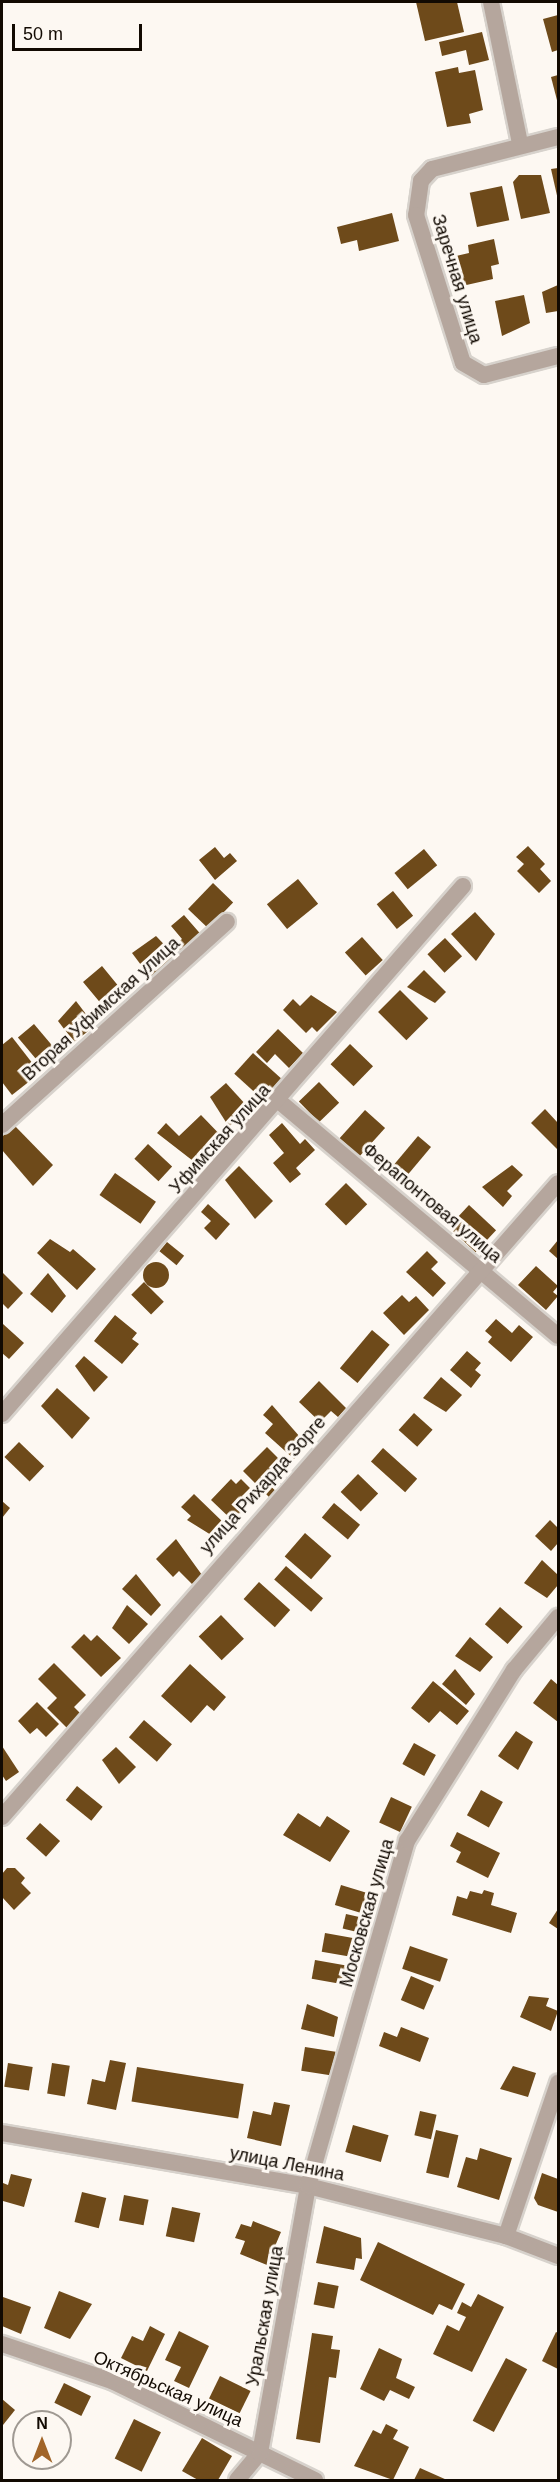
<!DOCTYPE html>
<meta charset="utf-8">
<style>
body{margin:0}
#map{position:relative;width:560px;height:2482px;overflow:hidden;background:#fdf8f2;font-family:Arial,sans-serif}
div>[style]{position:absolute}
.building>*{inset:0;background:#6e4a1a;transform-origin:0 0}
.round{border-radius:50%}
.roads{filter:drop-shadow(2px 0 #d7d2cc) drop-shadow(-2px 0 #d7d2cc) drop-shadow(0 2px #d7d2cc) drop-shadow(0 -2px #d7d2cc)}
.minor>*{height:16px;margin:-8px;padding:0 8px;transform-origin:8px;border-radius:8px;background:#b5a69d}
span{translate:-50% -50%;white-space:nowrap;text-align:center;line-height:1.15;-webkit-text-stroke:6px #fdf8f2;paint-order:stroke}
.street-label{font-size:18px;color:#120a02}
.frame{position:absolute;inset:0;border:3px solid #120a02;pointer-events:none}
.north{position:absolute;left:12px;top:2410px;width:60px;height:60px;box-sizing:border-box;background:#fdf8f2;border:2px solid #9f9992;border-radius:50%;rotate:0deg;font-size:16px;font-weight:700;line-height:24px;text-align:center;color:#120a02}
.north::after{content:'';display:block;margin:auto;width:21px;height:27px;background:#a16428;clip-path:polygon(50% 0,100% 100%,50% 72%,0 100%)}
.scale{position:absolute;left:12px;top:24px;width:130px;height:27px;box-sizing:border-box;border:3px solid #120a02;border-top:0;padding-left:8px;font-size:18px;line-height:21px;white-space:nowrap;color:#120a02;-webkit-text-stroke:4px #fdf8f2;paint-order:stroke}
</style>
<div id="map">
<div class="building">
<div style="clip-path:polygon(416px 2px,457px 2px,464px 32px,425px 41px)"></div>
<div style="clip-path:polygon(558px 15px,558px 50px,552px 52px,543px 19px)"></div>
<div style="clip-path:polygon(482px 32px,489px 60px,469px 65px,466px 50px,442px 56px,439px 42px)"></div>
<div style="clip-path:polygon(458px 67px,459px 73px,475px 70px,483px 110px,469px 114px,471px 123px,447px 127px,435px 72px)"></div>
<div style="clip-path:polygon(558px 75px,558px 104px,551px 77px)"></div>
<div style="clip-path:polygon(558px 168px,558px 200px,551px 169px)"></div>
<div style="clip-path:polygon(519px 175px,541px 175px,550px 213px,521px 219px,513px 182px)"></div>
<div style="left:502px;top:186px;width:35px;height:33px;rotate:78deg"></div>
<div style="clip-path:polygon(392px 213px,399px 241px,359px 251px,357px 240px,341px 244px,337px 227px)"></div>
<div style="clip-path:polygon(494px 239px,499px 264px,491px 266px,493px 279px,462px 286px,456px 256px,469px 253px,468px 245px)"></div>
<div style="clip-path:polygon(558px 285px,558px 311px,546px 313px,542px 292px)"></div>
<div style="clip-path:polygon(524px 295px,530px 323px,502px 336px,495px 301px)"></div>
<div style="clip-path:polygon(528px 846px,545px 864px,540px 869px,551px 881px,539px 893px,517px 871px,524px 864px,516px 857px)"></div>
<div style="clip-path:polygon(215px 847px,224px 858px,230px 853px,237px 861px,215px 880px,199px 860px)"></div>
<div style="left:424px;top:849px;width:21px;height:38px;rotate:51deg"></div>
<div style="left:298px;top:879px;width:32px;height:40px;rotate:51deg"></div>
<div style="left:213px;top:883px;width:28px;height:36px;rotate:44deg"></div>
<div style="left:393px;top:891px;width:32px;height:21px;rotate:51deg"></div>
<div style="clip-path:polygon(475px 912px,495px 934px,476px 961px,451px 934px)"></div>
<div style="clip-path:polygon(184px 915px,204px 938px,184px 955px,175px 945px,182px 939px,171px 926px)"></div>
<div style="clip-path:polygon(156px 936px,177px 958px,150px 977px,132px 953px)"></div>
<div style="left:362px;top:937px;width:31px;height:23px;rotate:48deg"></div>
<div style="left:445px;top:938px;width:25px;height:24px;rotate:47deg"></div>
<div style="clip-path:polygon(102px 966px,120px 988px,112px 995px,119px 1003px,108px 1012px,83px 982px)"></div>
<div style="clip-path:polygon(424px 970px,446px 992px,435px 1003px,407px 987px)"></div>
<div style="left:400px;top:990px;width:40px;height:31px;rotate:45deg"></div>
<div style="clip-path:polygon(311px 995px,337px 1012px,317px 1032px,312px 1027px,306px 1033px,283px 1010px,293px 999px,300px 1006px)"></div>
<div style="clip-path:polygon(76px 1001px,95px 1026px,74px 1042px,58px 1021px)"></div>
<div style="left:34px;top:1024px;width:38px;height:21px;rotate:50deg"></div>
<div style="clip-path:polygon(278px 1029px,303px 1053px,289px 1068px,275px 1054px,267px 1063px,256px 1052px)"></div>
<div style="clip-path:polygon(12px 1037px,40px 1073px,12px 1095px,2px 1082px,2px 1045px)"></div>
<div style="left:350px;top:1044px;width:32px;height:28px;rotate:44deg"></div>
<div style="left:253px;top:1053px;width:38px;height:28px;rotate:42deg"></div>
<div style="left:319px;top:1082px;width:29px;height:28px;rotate:46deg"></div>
<div style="clip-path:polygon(226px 1083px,247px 1106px,229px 1127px,210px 1097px)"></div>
<div style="clip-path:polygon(545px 1109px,558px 1123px,557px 1149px,531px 1123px)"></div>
<div style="left:365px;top:1110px;width:27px;height:38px;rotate:42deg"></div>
<div style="clip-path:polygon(201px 1115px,229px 1144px,223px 1149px,218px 1144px,197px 1164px,157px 1133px,166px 1123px,179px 1136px)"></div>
<div style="clip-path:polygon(282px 1123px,300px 1144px,305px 1139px,315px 1150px,296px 1168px,301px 1174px,290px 1183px,273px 1163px,284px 1153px,269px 1135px)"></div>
<div style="clip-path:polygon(14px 1125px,53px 1165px,33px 1186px,2px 1150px,2px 1137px)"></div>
<div style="left:418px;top:1136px;width:17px;height:45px;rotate:40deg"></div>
<div style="left:148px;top:1144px;width:33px;height:20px;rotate:43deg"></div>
<div style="clip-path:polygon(512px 1165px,523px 1175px,507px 1191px,512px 1196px,503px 1207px,482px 1187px)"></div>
<div style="clip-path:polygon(239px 1166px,273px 1201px,255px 1219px,225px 1180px)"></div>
<div style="left:115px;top:1173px;width:50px;height:27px;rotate:35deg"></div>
<div style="left:346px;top:1183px;width:30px;height:30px;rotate:45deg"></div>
<div style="clip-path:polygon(208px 1204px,230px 1224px,216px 1240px,204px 1228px,211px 1221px,201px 1212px)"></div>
<div style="left:469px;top:1205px;width:37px;height:30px;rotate:43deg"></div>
<div style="clip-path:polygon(50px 1239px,70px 1252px,73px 1249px,96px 1269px,77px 1290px,37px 1253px)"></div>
<div style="clip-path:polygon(558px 1240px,558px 1259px,549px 1251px)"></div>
<div style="left:167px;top:1242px;width:22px;height:12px;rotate:39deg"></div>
<div style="clip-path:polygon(427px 1251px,438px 1262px,431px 1269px,446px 1283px,433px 1297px,406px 1272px)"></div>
<div class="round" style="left:143px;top:1262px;width:26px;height:26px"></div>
<div style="clip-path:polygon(536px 1266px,558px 1286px,553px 1292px,558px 1296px,546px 1310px,518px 1285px)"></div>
<div style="clip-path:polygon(2px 1272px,23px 1293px,8px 1309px,2px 1303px)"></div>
<div style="clip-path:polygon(48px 1273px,66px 1296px,52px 1313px,30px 1294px)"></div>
<div style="left:144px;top:1282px;width:28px;height:18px;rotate:45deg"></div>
<div style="clip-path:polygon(402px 1295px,409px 1302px,416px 1296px,429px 1310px,404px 1335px,383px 1313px)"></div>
<div style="clip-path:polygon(115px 1315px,137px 1333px,132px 1339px,139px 1344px,122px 1364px,94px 1341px)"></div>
<div style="clip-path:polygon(496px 1319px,512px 1333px,519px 1325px,533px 1337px,511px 1362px,488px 1342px,492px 1337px,485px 1331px)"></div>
<div style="clip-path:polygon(3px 1324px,24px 1343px,9px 1359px,2px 1353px)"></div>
<div style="left:372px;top:1330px;width:23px;height:50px;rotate:40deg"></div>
<div style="clip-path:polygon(467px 1351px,481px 1363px,475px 1370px,481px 1375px,471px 1388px,450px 1370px)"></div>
<div style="clip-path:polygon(84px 1356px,108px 1377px,94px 1392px,75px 1366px)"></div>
<div style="clip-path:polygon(441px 1377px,462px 1395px,446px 1412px,423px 1398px)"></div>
<div style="clip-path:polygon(319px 1381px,346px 1408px,338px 1417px,331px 1411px,320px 1422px,299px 1402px)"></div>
<div style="clip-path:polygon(57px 1388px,90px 1418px,72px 1439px,41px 1406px)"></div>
<div style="clip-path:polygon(272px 1405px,307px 1445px,294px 1459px,265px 1433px,273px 1424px,263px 1415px)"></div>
<div style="left:414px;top:1413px;width:25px;height:23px;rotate:42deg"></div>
<div style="left:19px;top:1442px;width:35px;height:21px;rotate:44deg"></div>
<div style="clip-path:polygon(267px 1447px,284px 1464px,266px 1482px,277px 1492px,270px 1498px,243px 1471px)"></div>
<div style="left:383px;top:1448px;width:46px;height:18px;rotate:42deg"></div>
<div style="left:358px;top:1474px;width:28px;height:25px;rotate:44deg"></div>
<div style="clip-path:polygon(231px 1479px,236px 1484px,241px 1479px,250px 1488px,242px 1496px,250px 1503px,233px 1521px,211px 1500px)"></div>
<div style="clip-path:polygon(194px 1494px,227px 1526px,216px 1538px,187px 1520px,191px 1516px,181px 1507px)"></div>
<div style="clip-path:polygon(2px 1501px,10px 1508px,2px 1518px)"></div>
<div style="left:334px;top:1503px;width:34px;height:19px;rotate:40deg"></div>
<div style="clip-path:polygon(550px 1520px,558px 1528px,558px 1543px,551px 1551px,535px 1536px)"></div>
<div style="left:305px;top:1533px;width:35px;height:31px;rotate:41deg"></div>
<div style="clip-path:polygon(176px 1539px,202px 1575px,192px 1584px,179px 1571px,173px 1577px,156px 1559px)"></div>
<div style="clip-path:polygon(542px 1560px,558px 1575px,558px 1585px,547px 1598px,524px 1583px)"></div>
<div style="left:286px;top:1566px;width:49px;height:18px;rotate:41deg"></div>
<div style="clip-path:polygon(136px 1574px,161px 1605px,151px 1616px,122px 1589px)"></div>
<div style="left:259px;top:1582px;width:42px;height:23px;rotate:42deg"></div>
<div style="clip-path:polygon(127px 1605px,148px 1624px,129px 1644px,112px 1628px)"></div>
<div style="left:500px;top:1607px;width:30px;height:23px;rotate:41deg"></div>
<div style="left:221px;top:1615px;width:33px;height:31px;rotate:46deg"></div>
<div style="clip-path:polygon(84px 1634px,91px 1641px,97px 1635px,121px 1658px,101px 1677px,71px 1647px)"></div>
<div style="clip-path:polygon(470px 1637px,493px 1657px,480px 1672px,455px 1656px)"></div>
<div style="clip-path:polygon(54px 1663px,86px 1695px,74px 1707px,83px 1716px,69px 1730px,47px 1708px,57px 1698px,38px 1679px)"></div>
<div style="clip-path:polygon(190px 1664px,226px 1697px,214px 1711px,207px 1705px,191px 1723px,161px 1696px)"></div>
<div style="clip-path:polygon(455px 1669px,475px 1694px,466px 1705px,442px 1684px)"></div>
<div style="clip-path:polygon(551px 1679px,558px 1685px,558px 1722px,533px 1703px)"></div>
<div style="clip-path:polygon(433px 1681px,469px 1711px,457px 1725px,440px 1711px,429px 1723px,411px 1708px)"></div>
<div style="clip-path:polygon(37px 1702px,59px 1724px,46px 1737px,37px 1728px,30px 1734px,18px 1721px)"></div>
<div style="left:144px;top:1720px;width:37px;height:23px;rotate:41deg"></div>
<div style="clip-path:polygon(516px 1731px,533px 1742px,518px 1770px,498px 1756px)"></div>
<div style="left:414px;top:1743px;width:25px;height:24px;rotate:29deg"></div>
<div style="clip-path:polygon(2px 1746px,19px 1772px,6px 1781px,2px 1775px)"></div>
<div style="clip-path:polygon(116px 1747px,136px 1767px,119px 1784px,102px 1760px)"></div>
<div style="left:77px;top:1786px;width:33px;height:18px;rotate:39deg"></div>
<div style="left:481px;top:1790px;width:25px;height:29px;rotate:29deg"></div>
<div style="left:391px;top:1797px;width:23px;height:28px;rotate:25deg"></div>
<div style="clip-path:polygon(298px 1813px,320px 1827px,327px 1816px,350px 1831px,330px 1862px,283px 1835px)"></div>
<div style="left:40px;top:1823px;width:27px;height:21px;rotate:42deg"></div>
<div style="clip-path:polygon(457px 1832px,500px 1853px,488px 1878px,456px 1862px,461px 1852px,450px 1846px)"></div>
<div style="clip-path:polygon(7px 1868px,15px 1868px,25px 1878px,21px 1883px,31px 1893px,14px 1910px,2px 1897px,2px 1874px)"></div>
<div style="left:341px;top:1885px;width:30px;height:21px;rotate:17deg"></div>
<div style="clip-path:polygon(484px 1890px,494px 1893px,491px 1905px,517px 1913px,511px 1933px,452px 1915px,457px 1896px,467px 1899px,470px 1891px,482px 1894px)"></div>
<div style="clip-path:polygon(558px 1909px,558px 1929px,549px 1923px)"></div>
<div style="left:346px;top:1914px;width:17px;height:15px;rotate:13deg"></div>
<div style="left:325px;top:1933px;width:34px;height:19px;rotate:10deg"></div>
<div style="left:410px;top:1946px;width:40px;height:24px;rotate:19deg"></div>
<div style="left:315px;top:1960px;width:36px;height:19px;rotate:10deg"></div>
<div style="left:411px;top:1976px;width:25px;height:26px;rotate:23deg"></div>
<div style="clip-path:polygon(529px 1996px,549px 1998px,546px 2006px,558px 2011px,551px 2031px,520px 2017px)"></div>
<div style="clip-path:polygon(307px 2004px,338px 2017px,334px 2037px,301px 2029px)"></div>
<div style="clip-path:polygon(401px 2027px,429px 2038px,420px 2062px,379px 2046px,384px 2032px,397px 2037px)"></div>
<div style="left:305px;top:2047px;width:31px;height:24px;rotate:9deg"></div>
<div style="clip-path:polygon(110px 2060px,126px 2063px,116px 2110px,87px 2104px,92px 2079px,105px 2082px)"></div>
<div style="left:8px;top:2063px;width:25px;height:24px;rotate:9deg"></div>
<div style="left:52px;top:2063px;width:18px;height:31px;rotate:9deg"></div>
<div style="clip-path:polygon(513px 2066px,536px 2073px,528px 2097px,500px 2089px)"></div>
<div style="left:137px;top:2067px;width:108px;height:35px;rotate:9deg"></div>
<div style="clip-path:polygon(274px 2102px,290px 2105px,281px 2146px,247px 2138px,253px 2111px,271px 2115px)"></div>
<div style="left:420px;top:2111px;width:17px;height:25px;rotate:13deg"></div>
<div style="left:353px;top:2125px;width:37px;height:28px;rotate:16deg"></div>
<div style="left:436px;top:2130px;width:23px;height:44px;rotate:13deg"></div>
<div style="clip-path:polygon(480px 2148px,512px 2158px,499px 2200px,457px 2187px,466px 2157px,477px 2160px)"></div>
<div style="clip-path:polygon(542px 2173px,558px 2179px,558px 2212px,538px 2205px,534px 2198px)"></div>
<div style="clip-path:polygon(11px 2174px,32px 2179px,24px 2207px,3px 2201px,3px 2183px,8px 2185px)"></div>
<div style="left:82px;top:2192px;width:25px;height:31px;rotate:14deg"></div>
<div style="left:124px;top:2195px;width:25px;height:26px;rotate:11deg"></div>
<div style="left:172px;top:2207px;width:29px;height:30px;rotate:12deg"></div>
<div style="clip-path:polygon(253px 2221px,281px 2232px,267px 2265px,240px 2254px,245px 2241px,235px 2238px,241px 2224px,251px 2227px)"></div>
<div style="clip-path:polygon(324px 2226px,361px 2238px,362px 2259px,356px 2258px,354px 2270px,316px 2263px)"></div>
<div style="clip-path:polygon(378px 2242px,465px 2284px,452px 2310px,439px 2304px,433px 2315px,360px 2280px)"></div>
<div style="left:318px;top:2282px;width:21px;height:23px;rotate:11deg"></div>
<div style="clip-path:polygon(59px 2291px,92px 2304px,70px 2339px,44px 2328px)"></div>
<div style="clip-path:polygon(478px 2294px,504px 2307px,472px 2372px,433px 2354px,447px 2325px,459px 2331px,466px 2317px,457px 2313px,462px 2302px,471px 2307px)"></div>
<div style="clip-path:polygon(3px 2297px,31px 2307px,21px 2334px,2px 2326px)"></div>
<div style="clip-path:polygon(150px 2326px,165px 2334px,147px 2371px,121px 2358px,132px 2336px,143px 2341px)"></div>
<div style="clip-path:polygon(179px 2331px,209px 2346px,189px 2388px,174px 2381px,181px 2367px,165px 2360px)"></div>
<div style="clip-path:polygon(556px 2332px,558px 2333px,558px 2369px,542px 2361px)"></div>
<div style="clip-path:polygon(312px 2333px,333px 2336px,331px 2349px,340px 2350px,336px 2378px,329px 2377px,320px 2443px,296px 2439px)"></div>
<div style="clip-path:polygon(379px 2348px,402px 2359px,396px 2378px,415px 2387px,409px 2399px,390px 2390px,384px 2401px,360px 2389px)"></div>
<div style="left:506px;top:2358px;width:24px;height:71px;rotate:28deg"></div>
<div style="left:220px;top:2376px;width:34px;height:25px;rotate:26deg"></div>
<div style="left:64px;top:2383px;width:30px;height:22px;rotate:26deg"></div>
<div style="clip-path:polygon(2px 2399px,15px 2410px,3px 2425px,2px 2424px)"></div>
<div style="left:134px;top:2419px;width:30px;height:44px;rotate:26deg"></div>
<div style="clip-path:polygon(386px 2424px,398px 2430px,393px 2439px,409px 2447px,393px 2480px,354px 2466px,373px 2430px,381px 2434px)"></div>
<div style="clip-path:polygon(202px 2438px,232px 2456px,218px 2480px,198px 2480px,182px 2471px)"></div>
<div style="clip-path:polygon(420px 2468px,447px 2480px,414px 2480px)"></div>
</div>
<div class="roads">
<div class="minor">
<div style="left:491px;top:2px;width:144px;rotate:78.4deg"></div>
<div style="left:558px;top:137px;width:130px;rotate:165.7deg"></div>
<div style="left:432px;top:169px;width:16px;rotate:133deg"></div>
<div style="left:421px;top:181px;width:34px;rotate:98deg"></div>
<div style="left:416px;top:215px;width:155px;rotate:72.4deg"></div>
<div style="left:463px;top:363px;width:24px;rotate:30deg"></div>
<div style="left:484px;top:375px;width:76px;rotate:-14.4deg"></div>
<div style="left:280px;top:1102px;width:363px;rotate:40.1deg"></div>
<div style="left:2px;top:1125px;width:303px;rotate:-42.1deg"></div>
<div style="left:2px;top:1414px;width:701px;rotate:-48.88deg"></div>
<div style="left:2px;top:1817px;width:843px;rotate:-48.75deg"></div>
<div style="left:2px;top:2133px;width:311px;rotate:9.8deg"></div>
<div style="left:308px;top:2186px;width:204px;rotate:14.2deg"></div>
<div style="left:506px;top:2236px;width:56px;rotate:21deg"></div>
<div style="left:506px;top:2236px;width:162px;rotate:-71.2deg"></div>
<div style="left:2px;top:2344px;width:116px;rotate:18.6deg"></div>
<div style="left:112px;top:2381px;width:226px;rotate:26deg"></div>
<div style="left:237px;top:2480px;width:35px;rotate:-50deg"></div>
<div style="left:260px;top:2453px;width:271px;rotate:-79.8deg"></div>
<div style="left:308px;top:2186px;width:359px;rotate:-74deg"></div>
<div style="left:407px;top:1841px;width:202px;rotate:-58deg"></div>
<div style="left:514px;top:1670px;width:69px;rotate:-50.3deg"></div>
</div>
</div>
<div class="street-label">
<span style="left:457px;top:279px;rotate:73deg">Заречная улица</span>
<span style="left:101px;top:1009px;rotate:-42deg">Вторая Уфимская улица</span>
<span style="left:220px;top:1139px;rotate:-48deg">Уфимская улица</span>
<span style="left:432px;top:1203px;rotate:40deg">Ферапонтовая улица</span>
<span style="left:263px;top:1485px;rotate:-48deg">улица Рихарда Зорге</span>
<span style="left:367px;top:1913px;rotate:-74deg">Московская улица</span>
<span style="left:287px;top:2164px;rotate:11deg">улица Ленина</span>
<span style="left:265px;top:2316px;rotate:-80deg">Уральская улица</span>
<span style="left:168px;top:2389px;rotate:24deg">Октябрьская улица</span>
</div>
<div class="frame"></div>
<div class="north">N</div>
<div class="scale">50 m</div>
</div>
